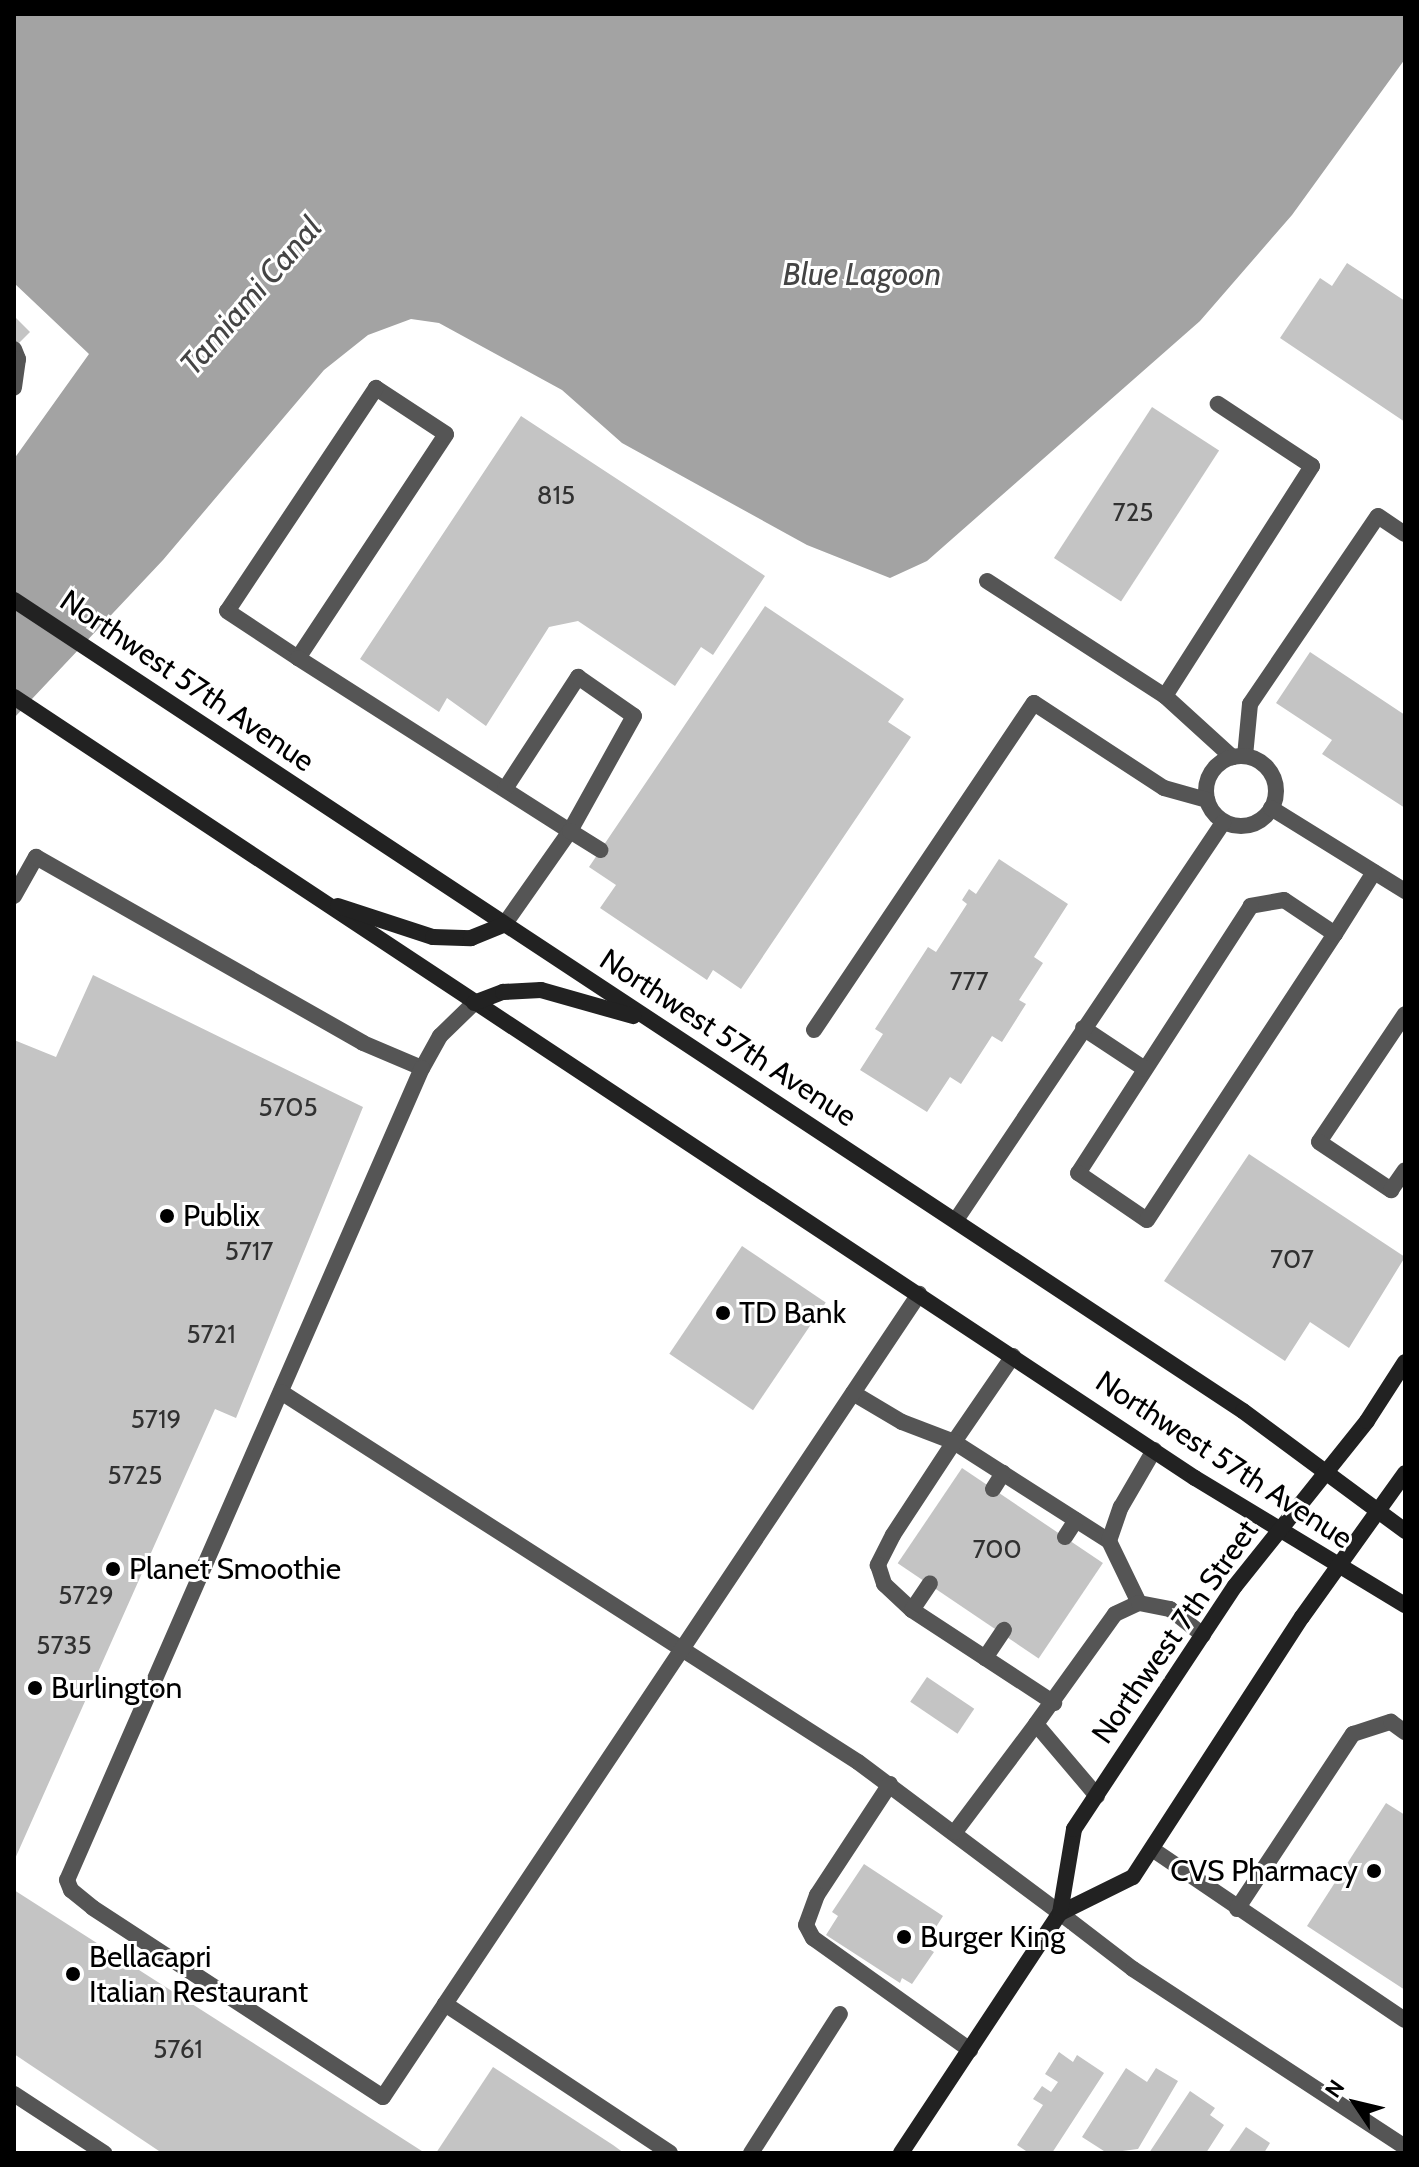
<!DOCTYPE html>
<style>
body{margin:0}
#map{position:relative;width:1419px;height:2167px;overflow:hidden;background:#fff;font-family:Cabin,sans-serif}
div>[style]{position:absolute}
.water>*{inset:0;background:#a3a3a3}
.building>*{inset:0;background:#c4c4c4;transform-origin:0 0}
.service>*{height:16px;margin:-8px;padding:0 8px;transform-origin:8px;border-radius:8px;background:#555}
.service>.ring{margin:-8px;padding:0;box-sizing:content-box;background:none;border:16px solid #555;border-radius:50%}
.minor>*{height:16px;margin:-8px;padding:0 8px;transform-origin:8px;border-radius:8px;background:#555}
.secondary>*{height:16px;margin:-8px;padding:0 8px;transform-origin:8px;border-radius:8px;background:#222}
.dots>*{width:22px;height:22px;translate:-50% -50%;box-sizing:border-box;border:4px solid #fff;border-radius:50%}
span{translate:-50% -50%;white-space:nowrap;text-align:center;line-height:1.15;-webkit-text-stroke:6px #fff;paint-order:stroke}
.number-label{font-size:26px;color:#313131}
.number-label span{-webkit-text-stroke-width:0}
.street-label{font-size:30px;color:#000}
.poi-label{font-size:30px;color:#000}
.left{translate:0 -50%;text-align:left}
.right{translate:-100% -50%;text-align:right}
.water-label{font-size:32px;color:#444;font-style:italic}
.frame{position:absolute;inset:0;border:16px solid #000;pointer-events:none}
.north{position:absolute;left:1315px;top:2063px;width:80px;height:80px;-webkit-text-stroke:6px #fff;paint-order:stroke;rotate:305deg;font-size:22px;font-weight:700;line-height:32px;text-align:center;color:#000}
.north::after{content:'';display:block;margin:auto;width:28px;height:36px;background:#000;clip-path:polygon(50% 0,100% 100%,50% 72%,0 100%)}
</style>
<div id="map">
<div class="water">
<div style="clip-path:polygon(14px 14px,1405px 14px,1405px 59px,1292px 215px,1200px 321px,927px 561px,890px 578px,807px 545px,622px 443px,562px 390px,439px 323px,411px 319px,368px 335px,324px 370px,163px 560px,14px 718px,14px 459px,89px 354px,14px 283px)"></div>
</div>
<div class="building">
<div style="clip-path:polygon(1347px 263px,1405px 301px,1405px 422px,1280px 338px,1320px 278px,1332px 286px)"></div>
<div style="clip-path:polygon(14px 316px,30px 332px,14px 348px)"></div>
<div style="left:1152px;top:407px;width:80px;height:180px;rotate:33deg"></div>
<div style="clip-path:polygon(521px 416px,765px 576px,713px 655px,701px 647px,675px 686px,578px 621px,549px 627px,486px 726px,447px 698px,439px 712px,360px 659px)"></div>
<div style="clip-path:polygon(765px 606px,904px 699px,888px 722px,911px 737px,741px 989px,713px 970px,707px 980px,600px 908px,616px 885px,589px 867px)"></div>
<div style="clip-path:polygon(1310px 652px,1405px 715px,1405px 808px,1322px 754px,1332px 740px,1276px 703px)"></div>
<div style="clip-path:polygon(999px 859px,1068px 904px,1034px 957px,1043px 963px,1019px 1000px,1026px 1004px,1002px 1042px,992px 1036px,961px 1084px,950px 1077px,927px 1112px,860px 1070px,883px 1034px,875px 1029px,928px 947px,936px 952px,967px 904px,962px 900px,969px 889px,976px 894px)"></div>
<div style="clip-path:polygon(93px 975px,363px 1107px,236px 1418px,215px 1409px,14px 1861px,14px 1040px,56px 1057px)"></div>
<div style="clip-path:polygon(1249px 1154px,1405px 1257px,1349px 1348px,1310px 1322px,1285px 1361px,1164px 1281px)"></div>
<div style="left:742px;top:1246px;width:101px;height:130px;rotate:34deg"></div>
<div style="left:962px;top:1468px;width:170px;height:115px;rotate:34deg"></div>
<div style="left:927px;top:1677px;width:57px;height:30px;rotate:34deg"></div>
<div style="clip-path:polygon(1386px 1803px,1405px 1815px,1405px 1990px,1307px 1926px)"></div>
<div style="clip-path:polygon(864px 1864px,943px 1916px,924px 1946px,934px 1952px,912px 1984px,902px 1978px,900px 1983px,826px 1935px,838px 1916px,832px 1912px)"></div>
<div style="clip-path:polygon(14px 1890px,425px 2153px,162px 2153px,14px 2054px)"></div>
<div style="clip-path:polygon(1059px 2052px,1073px 2062px,1077px 2055px,1104px 2073px,1052px 2153px,1029px 2153px,1017px 2145px,1043px 2105px,1033px 2099px,1042px 2086px,1051px 2092px,1058px 2082px,1045px 2074px)"></div>
<div style="clip-path:polygon(493px 2067px,613px 2145px,624px 2153px,436px 2153px)"></div>
<div style="clip-path:polygon(1126px 2068px,1147px 2082px,1156px 2068px,1178px 2081px,1138px 2149px,1107px 2153px,1082px 2137px)"></div>
<div style="clip-path:polygon(1190px 2091px,1215px 2108px,1210px 2115px,1224px 2125px,1206px 2153px,1149px 2153px)"></div>
<div style="clip-path:polygon(1246px 2127px,1270px 2143px,1264px 2153px,1228px 2153px)"></div>
</div>
<div class="service">
<div style="left:14px;top:349px;width:11px;rotate:68deg"></div>
<div style="left:18px;top:359px;width:29px;rotate:98deg"></div>
<div style="left:987px;top:581px;width:212px;rotate:32.9deg"></div>
<div style="left:1165px;top:696px;width:91px;rotate:42.3deg"></div>
<div style="left:298px;top:658px;width:268px;rotate:-56.5deg"></div>
<div style="left:446px;top:434px;width:84px;rotate:-146.7deg"></div>
<div style="left:376px;top:388px;width:268px;rotate:123.7deg"></div>
<div style="left:227px;top:611px;width:85px;rotate:33.5deg"></div>
<div style="left:298px;top:658px;width:322px;rotate:32.5deg"></div>
<div style="left:570px;top:831px;width:115px;rotate:125.1deg"></div>
<div style="left:1165px;top:696px;width:273px;rotate:-57.4deg"></div>
<div style="left:1312px;top:466px;width:113px;rotate:-146.6deg"></div>
<div style="left:1245px;top:756px;width:52px;rotate:-84.5deg"></div>
<div style="left:1250px;top:704px;width:227px;rotate:-55.8deg"></div>
<div style="left:1378px;top:516px;width:32px;rotate:34deg"></div>
<div class="ring" style="left:1206px;top:756px;width:54px;height:54px"></div>
<div style="left:505px;top:789px;width:134px;rotate:-56.9deg"></div>
<div style="left:578px;top:677px;width:68px;rotate:34.9deg"></div>
<div style="left:634px;top:716px;width:132px;rotate:119.1deg"></div>
<div style="left:570px;top:831px;width:36px;rotate:32deg"></div>
<div style="left:1271px;top:808px;width:158px;rotate:31.8deg"></div>
<div style="left:14px;top:896px;width:45px;rotate:-60.6deg"></div>
<div style="left:36px;top:857px;width:376px;rotate:29.6deg"></div>
<div style="left:363px;top:1043px;width:64px;rotate:23deg"></div>
<div style="left:1335px;top:934px;width:61px;rotate:-146.3deg"></div>
<div style="left:1284px;top:900px;width:34px;rotate:170deg"></div>
<div style="left:1251px;top:906px;width:318px;rotate:122.9deg"></div>
<div style="left:1078px;top:1173px;width:83px;rotate:34.3deg"></div>
<div style="left:1147px;top:1220px;width:342px;rotate:-56.7deg"></div>
<div style="left:1335px;top:934px;width:73px;rotate:-57.8deg"></div>
<div style="left:474px;top:1003px;width:47px;rotate:135.9deg"></div>
<div style="left:440px;top:1036px;width:37px;rotate:119deg"></div>
<div style="left:422px;top:1068px;width:886px;rotate:113.61deg"></div>
<div style="left:67px;top:1880px;width:11px;rotate:68deg"></div>
<div style="left:71px;top:1890px;width:28px;rotate:39deg"></div>
<div style="left:93px;top:1908px;width:346px;rotate:33.1deg"></div>
<div style="left:383px;top:2097px;width:112px;rotate:-56.3deg"></div>
<div style="left:445px;top:2004px;width:270px;rotate:33.5deg"></div>
<div style="left:1405px;top:1014px;width:154px;rotate:123.9deg"></div>
<div style="left:1319px;top:1142px;width:87px;rotate:33.7deg"></div>
<div style="left:1391px;top:1190px;width:24px;rotate:-55deg"></div>
<div style="left:1083px;top:1028px;width:74px;rotate:33.5deg"></div>
<div style="left:814px;top:1030px;width:394px;rotate:-56.1deg"></div>
<div style="left:1034px;top:703px;width:155px;rotate:33.2deg"></div>
<div style="left:1164px;top:788px;width:45px;rotate:15.6deg"></div>
<div style="left:956px;top:1220px;width:479px;rotate:-56.1deg"></div>
<div style="left:1013px;top:1356px;width:104px;rotate:124.5deg"></div>
<div style="left:954px;top:1442px;width:184px;rotate:32.6deg"></div>
<div style="left:281px;top:1392px;width:685px;rotate:32.67deg"></div>
<div style="left:858px;top:1762px;width:252px;rotate:36.8deg"></div>
<div style="left:853px;top:1393px;width:57px;rotate:30.6deg"></div>
<div style="left:902px;top:1422px;width:56px;rotate:21deg"></div>
<div style="left:954px;top:1442px;width:111px;rotate:123.3deg"></div>
<div style="left:893px;top:1535px;width:34px;rotate:117deg"></div>
<div style="left:878px;top:1565px;width:20px;rotate:72deg"></div>
<div style="left:884px;top:1584px;width:38px;rotate:43deg"></div>
<div style="left:912px;top:1610px;width:170px;rotate:33.2deg"></div>
<div style="left:993px;top:1489px;width:19px;rotate:-58deg"></div>
<div style="left:1065px;top:1537px;width:20px;rotate:-57deg"></div>
<div style="left:1139px;top:1603px;width:69px;rotate:-115.8deg"></div>
<div style="left:1109px;top:1541px;width:36px;rotate:-71deg"></div>
<div style="left:1121px;top:1507px;width:66px;rotate:-59.9deg"></div>
<div style="left:912px;top:1610px;width:32px;rotate:-56deg"></div>
<div style="left:985px;top:1658px;width:34px;rotate:-56deg"></div>
<div style="left:890px;top:1784px;width:133px;rotate:123.3deg"></div>
<div style="left:817px;top:1895px;width:32px;rotate:110deg"></div>
<div style="left:806px;top:1925px;width:15px;rotate:62deg"></div>
<div style="left:813px;top:1938px;width:193px;rotate:35.5deg"></div>
<div style="left:1097px;top:1796px;width:94px;rotate:-130.3deg"></div>
<div style="left:1036px;top:1724px;width:135px;rotate:-54.3deg"></div>
<div style="left:1115px;top:1614px;width:26px;rotate:-25deg"></div>
<div style="left:1139px;top:1603px;width:32px;rotate:11deg"></div>
<div style="left:1170px;top:1609px;width:42px;rotate:38.2deg"></div>
<div style="left:955px;top:1832px;width:135px;rotate:-53.1deg"></div>
<div style="left:1152px;top:1849px;width:305px;rotate:34.1deg"></div>
<div style="left:1237px;top:1909px;width:210px;rotate:-56.5deg"></div>
<div style="left:1353px;top:1734px;width:40px;rotate:-18deg"></div>
<div style="left:1391px;top:1722px;width:17px;rotate:36deg"></div>
<div style="left:445px;top:2004px;width:854px;rotate:-56.27deg"></div>
<div style="left:14px;top:2094px;width:108px;rotate:33.2deg"></div>
<div style="left:751px;top:2153px;width:165px;rotate:-57.4deg"></div>
</div>
<div class="minor">
<div style="left:1060px;top:1913px;width:92px;rotate:37.5deg"></div>
<div style="left:1133px;top:1969px;width:325px;rotate:33.2deg"></div>
</div>
<div class="secondary">
<div style="left:14px;top:600px;width:1472px;rotate:33.42deg"></div>
<div style="left:1243px;top:1411px;width:202px;rotate:36.5deg"></div>
<div style="left:14px;top:697px;width:1416px;rotate:33.48deg"></div>
<div style="left:1195px;top:1478px;width:245px;rotate:31.2deg"></div>
<div style="left:338px;top:906px;width:100px;rotate:18.1deg"></div>
<div style="left:433px;top:937px;width:38px;rotate:2deg"></div>
<div style="left:471px;top:938px;width:35px;rotate:-22deg"></div>
<div style="left:474px;top:1003px;width:31px;rotate:-21deg"></div>
<div style="left:503px;top:992px;width:38px;rotate:-3deg"></div>
<div style="left:541px;top:990px;width:96px;rotate:15.8deg"></div>
<div style="left:1060px;top:1913px;width:81px;rotate:-26.3deg"></div>
<div style="left:1133px;top:1877px;width:310px;rotate:-57deg"></div>
<div style="left:1302px;top:1617px;width:177px;rotate:-54.4deg"></div>
<div style="left:901px;top:2153px;width:288px;rotate:-56.5deg"></div>
<div style="left:1060px;top:1913px;width:85px;rotate:-80.5deg"></div>
<div style="left:1074px;top:1829px;width:291px;rotate:-56.5deg"></div>
<div style="left:1235px;top:1586px;width:211px;rotate:-51.3deg"></div>
<div style="left:1367px;top:1421px;width:70px;rotate:-57.2deg"></div>
</div>
<div class="dots">
<div style="left:167px;top:1216px;background:#000"></div>
<div style="left:723px;top:1313px;background:#000"></div>
<div style="left:113px;top:1569px;background:#000"></div>
<div style="left:35px;top:1688px;background:#000"></div>
<div style="left:1374px;top:1871px;background:#000"></div>
<div style="left:904px;top:1937px;background:#000"></div>
<div style="left:73px;top:1974px;background:#000"></div>
</div>
<div class="number-label">
<span style="left:556px;top:496px">815</span>
<span style="left:1133px;top:513px">725</span>
<span style="left:969px;top:982px">777</span>
<span style="left:288px;top:1108px">5705</span>
<span style="left:249px;top:1252px">5717</span>
<span style="left:1292px;top:1260px">707</span>
<span style="left:211px;top:1335px">5721</span>
<span style="left:156px;top:1420px">5719</span>
<span style="left:135px;top:1476px">5725</span>
<span style="left:997px;top:1550px">700</span>
<span style="left:86px;top:1596px">5729</span>
<span style="left:64px;top:1646px">5735</span>
<span style="left:178px;top:2050px">5761</span>
</div>
<div class="street-label">
<span style="left:187px;top:681px;rotate:34deg">Northwest 57th Avenue</span>
<span style="left:728px;top:1038px;rotate:33deg">Northwest 57th Avenue</span>
<span style="left:1224px;top:1460px;rotate:33deg">Northwest 57th Avenue</span>
<span style="left:1175px;top:1632px;rotate:-55deg">Northwest 7th Street</span>
</div>
<div class="poi-label">
<span class="left" style="left:183px;top:1216px">Publix</span>
<span class="left" style="left:739px;top:1313px">TD Bank</span>
<span class="left" style="left:129px;top:1569px">Planet Smoothie</span>
<span class="left" style="left:51px;top:1688px">Burlington</span>
<span class="right" style="left:1358px;top:1871px">CVS Pharmacy</span>
<span class="left" style="left:920px;top:1937px">Burger King</span>
<span class="left" style="left:89px;top:1974px">Bellacapri<br>Italian Restaurant</span>
</div>
<div class="water-label">
<span style="left:862px;top:274px">Blue Lagoon</span>
<span style="left:251px;top:296px;rotate:-49deg">Tamiami Canal</span>
</div>
<div class="frame"></div>
<div class="north">N</div>
</div>
